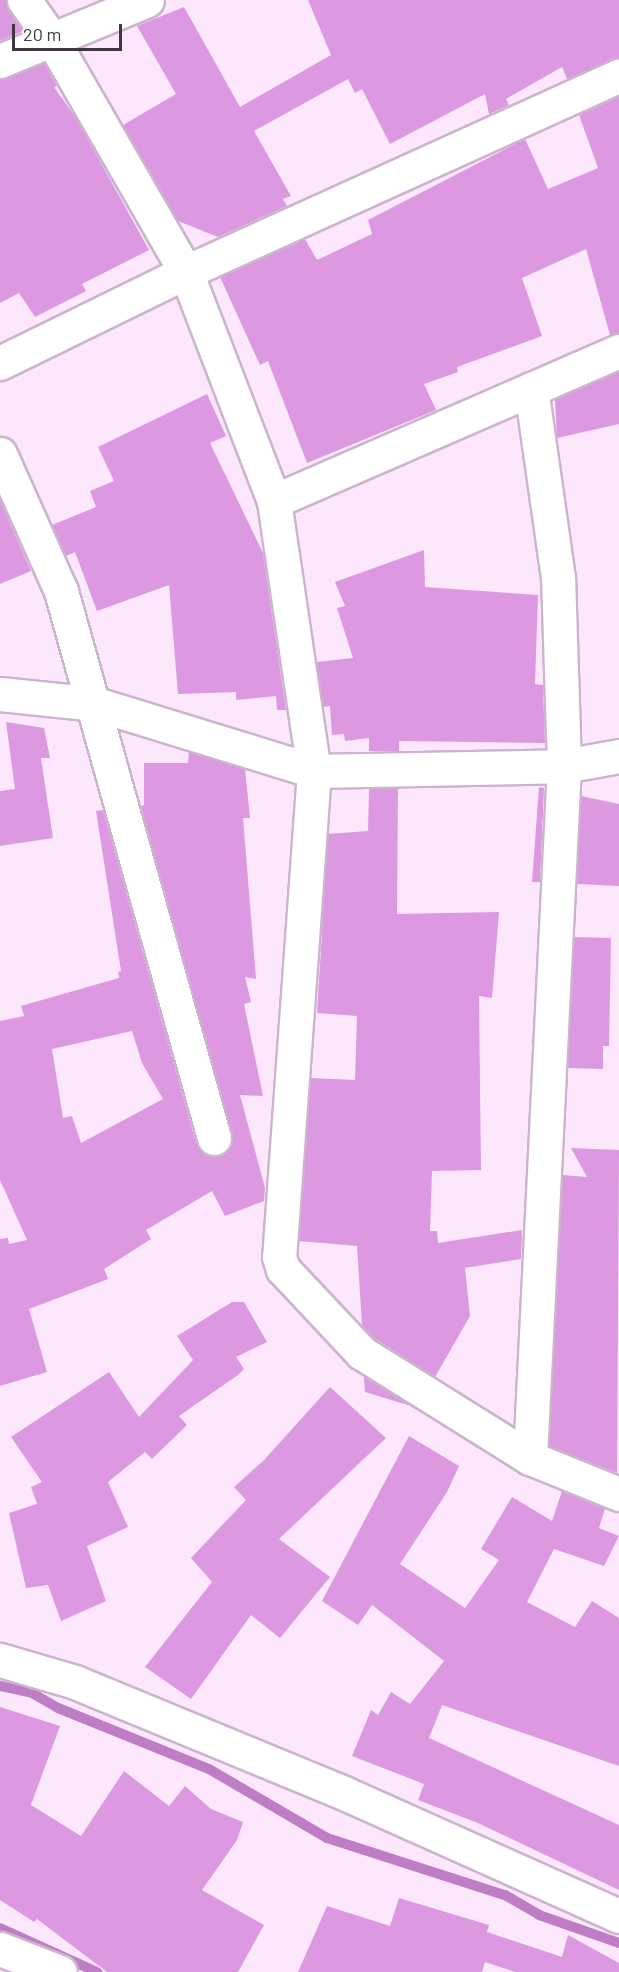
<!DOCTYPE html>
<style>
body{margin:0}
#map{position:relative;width:619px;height:1972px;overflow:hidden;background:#fce7fd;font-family:Barlow,sans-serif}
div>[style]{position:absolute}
.stream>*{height:10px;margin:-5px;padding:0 5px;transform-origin:5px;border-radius:5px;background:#be7dc4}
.building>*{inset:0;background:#dc99e2}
.roads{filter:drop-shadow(2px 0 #ccb4ce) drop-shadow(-2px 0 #ccb4ce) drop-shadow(0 2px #ccb4ce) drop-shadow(0 -2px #ccb4ce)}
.street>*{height:33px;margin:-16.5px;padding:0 16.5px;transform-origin:16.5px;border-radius:16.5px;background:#fff}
span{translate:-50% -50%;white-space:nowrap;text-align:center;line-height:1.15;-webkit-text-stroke:4.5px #fff;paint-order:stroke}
.scale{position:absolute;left:12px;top:24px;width:110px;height:27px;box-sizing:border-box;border:3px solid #3f3640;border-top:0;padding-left:8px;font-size:18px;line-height:21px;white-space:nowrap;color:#3f3640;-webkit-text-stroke:4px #fff;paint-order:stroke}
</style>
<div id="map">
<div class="stream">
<div style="left:0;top:1686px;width:33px;rotate:12deg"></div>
<div style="left:32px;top:1693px;width:30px;rotate:30deg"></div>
<div style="left:58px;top:1708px;width:163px;rotate:22deg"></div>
<div style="left:209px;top:1769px;width:137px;rotate:30.3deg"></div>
<div style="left:327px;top:1838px;width:187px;rotate:17.8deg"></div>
<div style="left:505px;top:1895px;width:39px;rotate:30deg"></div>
<div style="left:539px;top:1915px;width:85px;rotate:19.3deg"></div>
<div style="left:0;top:1928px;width:107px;rotate:24.4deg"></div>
</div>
<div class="building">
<div style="clip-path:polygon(0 0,6px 0,23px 31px,0 41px)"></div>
<div style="clip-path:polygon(308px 0,619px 0,619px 58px,567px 79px,562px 67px,506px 99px,509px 105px,489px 114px,485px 94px,390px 144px,362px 89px,355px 93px,348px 79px,254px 131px,291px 196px,283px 199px,287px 206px,218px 237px,178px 221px,123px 125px,176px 94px,137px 26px,184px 7px,240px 107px,331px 55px)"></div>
<div style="clip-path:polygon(44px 63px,57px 86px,54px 87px,76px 118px,149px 250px,82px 284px,86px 291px,35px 317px,19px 293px,0 303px,0 79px)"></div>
<div style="clip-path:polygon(619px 97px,619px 333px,610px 335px,586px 249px,522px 278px,542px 336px,457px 367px,458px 372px,424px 384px,436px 410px,307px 463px,268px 361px,260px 365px,220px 277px,305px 239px,317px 260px,372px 234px,368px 220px,525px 139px,548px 189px,598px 168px,579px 115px)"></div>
<div style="clip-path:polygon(619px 371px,619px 424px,557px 438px,555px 399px)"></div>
<div style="clip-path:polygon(207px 394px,226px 436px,210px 443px,263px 553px,286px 710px,277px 710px,276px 696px,236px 700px,236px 692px,178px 694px,169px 585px,97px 611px,75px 552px,66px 556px,52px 525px,96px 507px,90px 491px,114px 481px,98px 447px)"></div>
<div style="clip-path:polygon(0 500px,31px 571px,0 584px)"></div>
<div style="clip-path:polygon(424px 550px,425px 587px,538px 595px,535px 684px,543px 685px,545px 743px,399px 741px,399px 751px,369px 751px,369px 738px,345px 741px,344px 734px,332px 735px,330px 706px,323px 707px,317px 662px,353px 658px,337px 608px,345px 606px,335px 582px)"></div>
<div style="clip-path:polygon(6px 722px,44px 728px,50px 758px,41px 758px,53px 838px,0 846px,0 791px,15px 789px)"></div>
<div style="clip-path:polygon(evenodd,189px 752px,245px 769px,250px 818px,243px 818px,256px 979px,245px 977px,251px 1002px,244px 1004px,263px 1096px,240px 1095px,265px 1188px,264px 1201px,225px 1216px,212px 1191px,146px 1230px,151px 1239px,104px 1269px,108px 1279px,29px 1309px,47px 1372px,0 1386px,0 1239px,8px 1238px,9px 1244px,27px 1240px,0 1180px,0 1021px,24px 1016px,21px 1006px,119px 978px,118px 972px,121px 971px,96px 811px,103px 810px,196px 1143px,210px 1156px,227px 1151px,232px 1143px,141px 806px,144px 805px,144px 763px,188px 763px,189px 752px,132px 1031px,142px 1063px,163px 1099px,81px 1143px,72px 1116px,63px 1118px,52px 1049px,132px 1031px)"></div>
<div style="clip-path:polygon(539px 787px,544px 788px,540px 882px,532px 882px)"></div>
<div style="clip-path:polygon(398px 788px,397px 914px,499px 912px,492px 998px,479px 996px,481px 1170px,432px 1171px,430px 1231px,437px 1231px,438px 1243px,522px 1230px,521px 1259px,465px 1268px,470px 1316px,435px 1377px,374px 1338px,362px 1325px,357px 1246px,299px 1241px,311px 1078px,355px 1080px,357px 1016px,317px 1013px,328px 834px,368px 831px,369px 789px)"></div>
<div style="clip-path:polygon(581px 796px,619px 804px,619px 886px,577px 884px)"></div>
<div style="clip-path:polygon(574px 937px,611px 938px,609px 1046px,603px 1046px,603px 1069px,568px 1068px)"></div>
<div style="clip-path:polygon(571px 1148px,619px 1150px,617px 1473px,549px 1446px,563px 1175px,587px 1177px)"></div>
<div style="clip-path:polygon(232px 1302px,244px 1302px,267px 1342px,236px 1357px,244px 1369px,238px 1375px,179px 1416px,187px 1425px,152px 1459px,145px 1452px,108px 1482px,128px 1527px,87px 1546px,106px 1601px,61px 1621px,48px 1585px,26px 1588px,9px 1513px,37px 1504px,31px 1487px,42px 1482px,11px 1437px,109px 1372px,139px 1417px,193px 1360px,177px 1336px)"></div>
<div style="clip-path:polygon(364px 1377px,414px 1407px,365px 1392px)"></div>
<div style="clip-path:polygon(330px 1387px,386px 1438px,279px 1539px,330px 1577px,280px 1638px,251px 1615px,191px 1699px,145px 1667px,212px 1582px,191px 1558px,246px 1500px,234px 1487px,264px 1460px)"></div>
<div style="clip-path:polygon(409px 1436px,459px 1466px,447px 1492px,400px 1564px,465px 1608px,499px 1560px,481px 1549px,512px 1497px,552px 1521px,562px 1491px,605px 1509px,599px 1528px,619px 1536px,604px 1566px,554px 1549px,527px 1602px,575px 1627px,592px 1601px,619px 1618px,619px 1766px,442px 1705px,429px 1738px,619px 1825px,619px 1890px,478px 1823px,418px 1800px,424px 1784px,352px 1756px,371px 1710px,378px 1715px,391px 1692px,410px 1704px,444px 1661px,372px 1605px,358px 1625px,322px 1601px)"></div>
<div style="clip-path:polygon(0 1707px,60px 1726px,31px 1805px,81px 1836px,124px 1771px,169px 1806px,185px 1786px,211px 1809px,243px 1822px,237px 1840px,202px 1890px,264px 1925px,238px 1972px,107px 1972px,37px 1919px,34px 1922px,0 1900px)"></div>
<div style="clip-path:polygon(399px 1898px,489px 1925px,487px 1932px,562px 1957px,568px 1935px,619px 1963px,619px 1972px,515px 1972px,485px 1962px,482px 1972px,298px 1972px,327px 1906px,390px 1926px)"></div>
</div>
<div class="roads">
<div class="street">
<div style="left:24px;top:0;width:50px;rotate:54.7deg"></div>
<div style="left:53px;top:41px;width:267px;rotate:60.1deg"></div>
<div style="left:186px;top:272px;width:245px;rotate:69deg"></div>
<div style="left:274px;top:501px;width:273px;rotate:81.6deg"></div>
<div style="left:314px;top:771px;width:487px;rotate:94.1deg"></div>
<div style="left:279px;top:1257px;width:13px;rotate:72deg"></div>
<div style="left:283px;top:1269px;width:115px;rotate:46.8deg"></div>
<div style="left:362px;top:1353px;width:198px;rotate:32deg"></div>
<div style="left:530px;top:1458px;width:96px;rotate:22deg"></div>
<div style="left:0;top:61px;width:159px;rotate:-22.5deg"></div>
<div style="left:0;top:363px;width:207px;rotate:-26.1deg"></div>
<div style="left:186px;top:272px;width:475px;rotate:-24.4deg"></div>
<div style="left:0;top:454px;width:150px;rotate:66deg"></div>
<div style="left:61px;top:591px;width:568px;rotate:74.37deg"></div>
<div style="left:274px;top:501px;width:376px;rotate:-23.5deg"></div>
<div style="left:0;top:694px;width:97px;rotate:5.9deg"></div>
<div style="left:96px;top:704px;width:228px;rotate:17.1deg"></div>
<div style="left:314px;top:771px;width:250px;rotate:-1.1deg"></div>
<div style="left:564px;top:766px;width:56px;rotate:-10.3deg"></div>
<div style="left:530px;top:1458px;width:693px;rotate:-87.19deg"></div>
<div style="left:564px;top:766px;width:188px;rotate:-91.8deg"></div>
<div style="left:558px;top:578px;width:191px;rotate:-98.1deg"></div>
<div style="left:0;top:1660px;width:78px;rotate:16.3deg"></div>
<div style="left:75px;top:1682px;width:291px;rotate:22.4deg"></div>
<div style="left:344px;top:1793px;width:301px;rotate:24.1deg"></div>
<div style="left:0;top:1949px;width:64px;rotate:21deg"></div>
</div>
</div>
<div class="scale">20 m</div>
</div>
